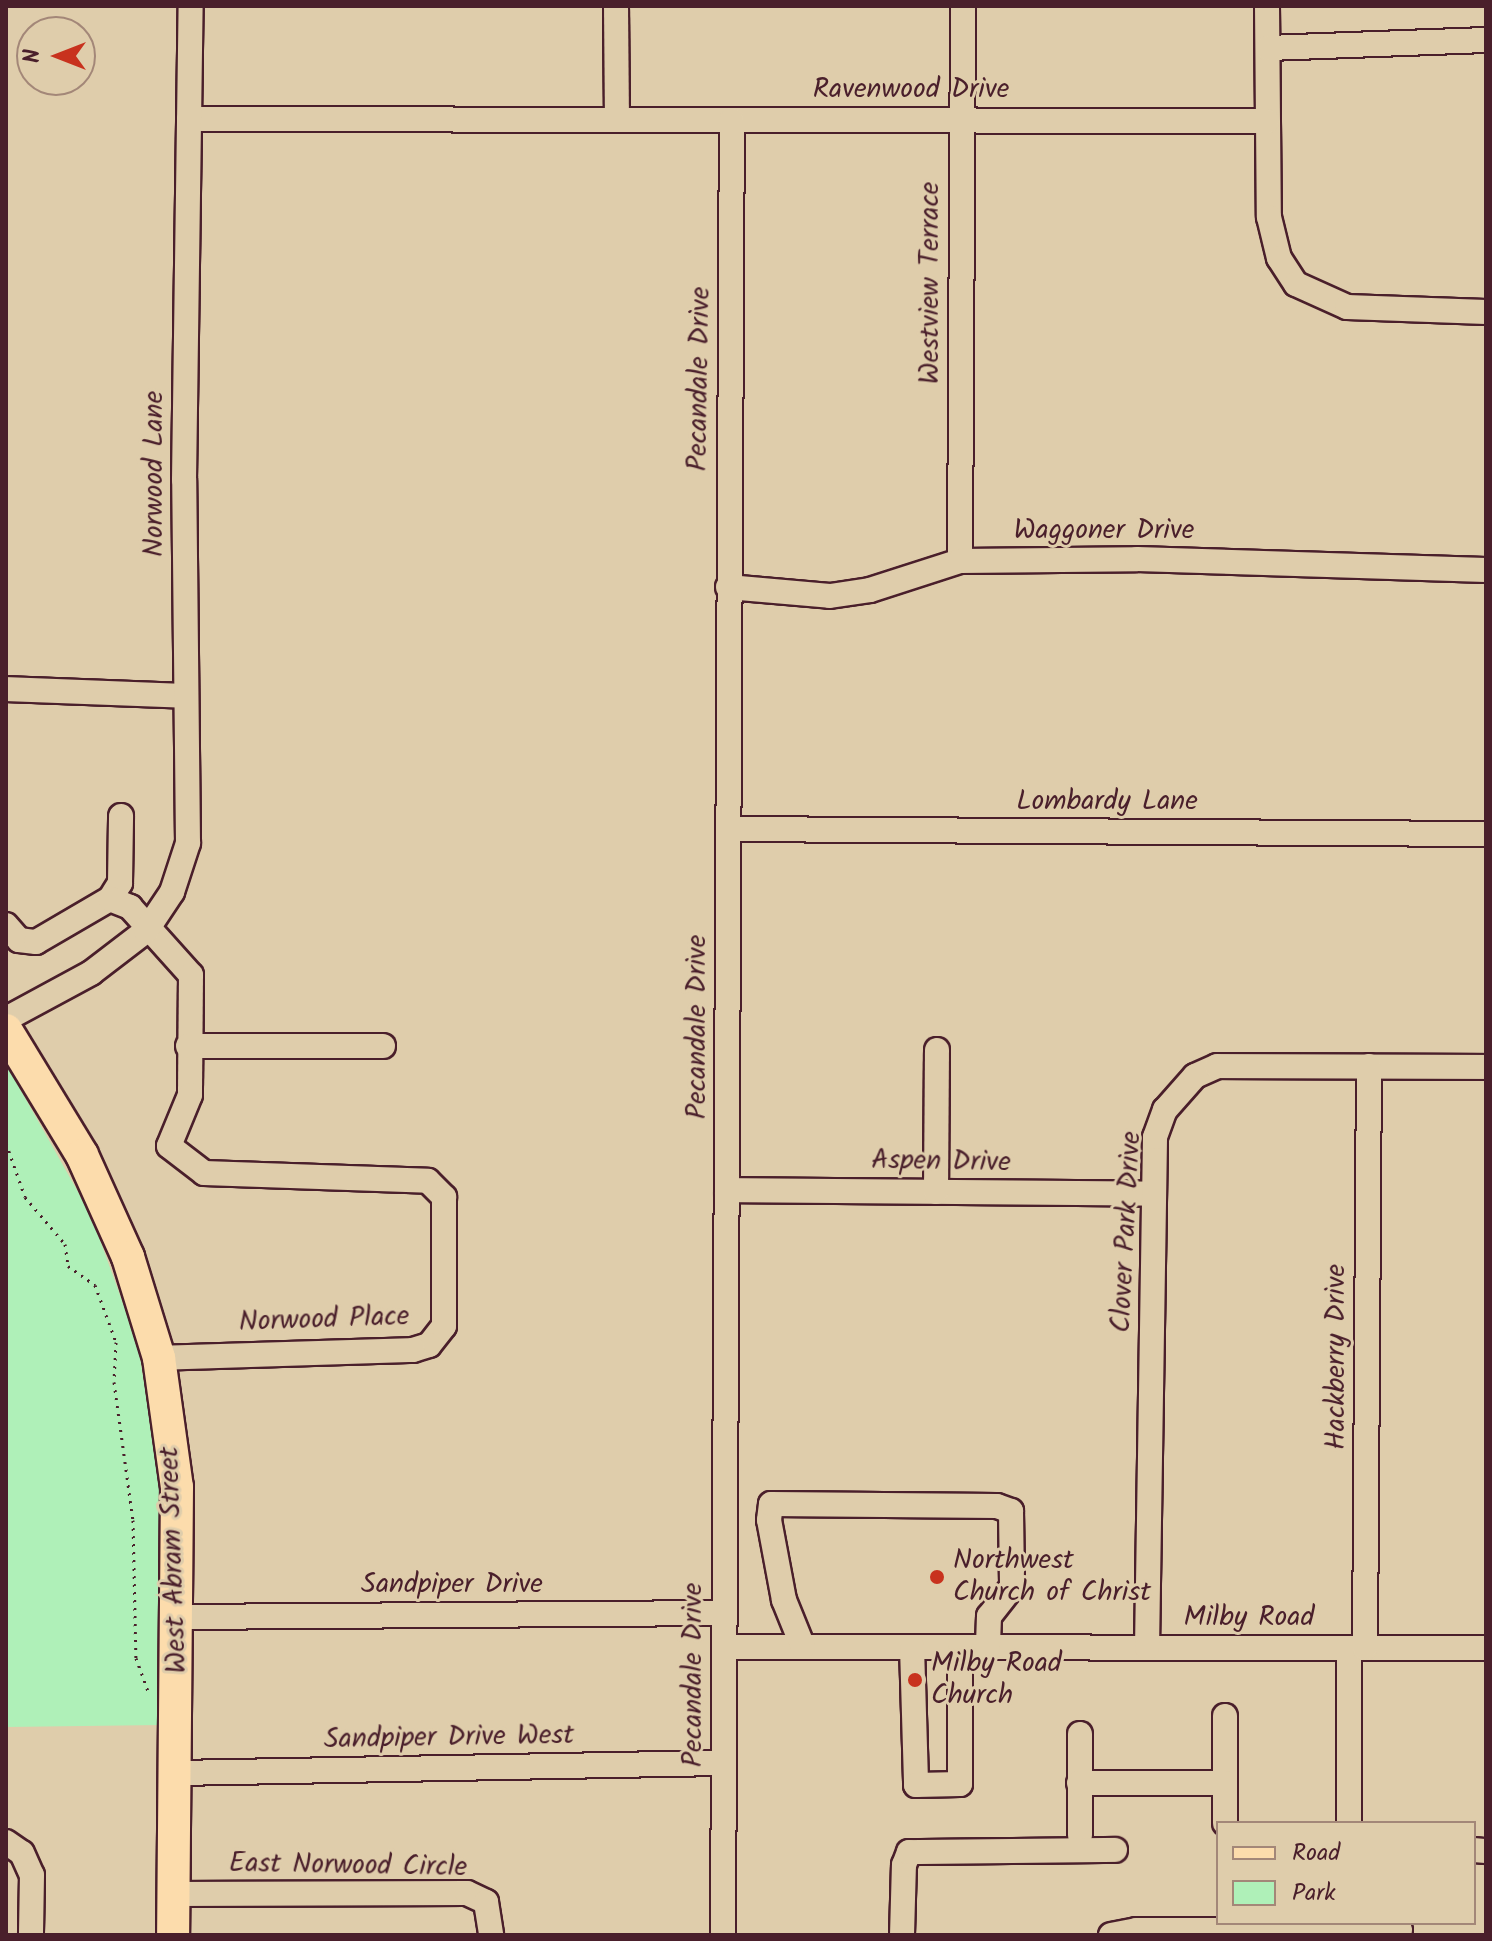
<!DOCTYPE html>
<style>
body{margin:0}
#map{position:relative;width:1492px;height:1941px;overflow:hidden;background:#dfcdab;font-family:Kalam,sans-serif}
div>[style]{position:absolute}
.green>*{inset:0;background:#aff0b8}
.path>*{height:3px;margin-top:-1.5px;transform-origin:0;background:repeating-linear-gradient(90deg,#4a1f2b 0 2px,transparent 0 8px)}
.roads{filter:drop-shadow(2px 0 #4a1f2b) drop-shadow(-2px 0 #4a1f2b) drop-shadow(0 2px #4a1f2b) drop-shadow(0 -2px #4a1f2b)}
.minor>*{height:24px;margin:-12px;padding:0 12px;transform-origin:12px;border-radius:12px;background:#dfcdab}
.major>*{height:32px;margin:-16px;padding:0 16px;transform-origin:16px;border-radius:16px;background:#fcdcac}
.dots>*{width:22px;height:22px;translate:-50% -50%;box-sizing:border-box;border:4px solid #dfcdab;border-radius:50%}
span{translate:-50% -50%;white-space:nowrap;text-align:center;line-height:1.15;-webkit-text-stroke:6px #dfcdab;paint-order:stroke}
.street-label{font-size:28px;color:#4a1f2b}
.poi-label{font-size:28px;color:#4a1f2b}
.left{translate:0 -50%;text-align:left}
.frame{position:absolute;inset:0;border:8px solid #4a1f2b;pointer-events:none}
.legend{position:absolute;left:1216px;top:1821px;width:260px;height:104px;box-sizing:border-box;background:#dfcdab;border:2px solid #a38778;margin:0;padding:10px 14px;list-style:none;font-size:24px;color:#4a1f2b}
.legend li{display:flex;align-items:center;gap:16px;height:40px}
.legend b{width:40px;border:2px solid #a38778}
.north{position:absolute;left:16px;top:16px;width:80px;height:80px;box-sizing:border-box;background:#dfcdab;border:2px solid #a38778;border-radius:50%;rotate:270deg;font-size:22px;font-weight:700;line-height:32px;text-align:center;color:#4a1f2b}
.north::after{content:'';display:block;margin:auto;width:28px;height:36px;background:#c8321e;clip-path:polygon(50% 0,100% 100%,50% 72%,0 100%)}
</style>
<div id="map">
<div class="green">
<div style="clip-path:polygon(6px 1064px,91px 1215px,138px 1345px,161px 1488px,161px 1725px,6px 1727px)"></div>
</div>
<div class="path">
<div style="left:6px;top:1143px;width:57px;rotate:70.6deg"></div>
<div style="left:25px;top:1197px;width:62px;rotate:49.6deg"></div>
<div style="left:65px;top:1244px;width:22px;rotate:82deg"></div>
<div style="left:68px;top:1266px;width:33px;rotate:35deg"></div>
<div style="left:95px;top:1285px;width:61px;rotate:69.8deg"></div>
<div style="left:116px;top:1342px;width:40px;rotate:92.9deg"></div>
<div style="left:114px;top:1382px;width:139px;rotate:82.2deg"></div>
<div style="left:133px;top:1520px;width:138px;rotate:88.8deg"></div>
<div style="left:136px;top:1658px;width:37px;rotate:70deg"></div>
</div>
<div class="roads">
<div class="minor">
<div style="left:616px;top:6px;width:114px;rotate:89.5deg"></div>
<div style="left:1267px;top:6px;width:211px;rotate:89.5deg"></div>
<div style="left:1269px;top:217px;width:42px;rotate:76.3deg"></div>
<div style="left:1279px;top:258px;width:31px;rotate:57deg"></div>
<div style="left:1296px;top:284px;width:56px;rotate:24.3deg"></div>
<div style="left:1347px;top:307px;width:139px;rotate:2.1deg"></div>
<div style="left:1268px;top:48px;width:218px;rotate:-2.1deg"></div>
<div style="left:189px;top:119px;width:1078px;rotate:0.11deg"></div>
<div style="left:960px;top:561px;width:555px;rotate:-89.69deg"></div>
<div style="left:728px;top:587px;width:102px;rotate:5deg"></div>
<div style="left:830px;top:596px;width:40px;rotate:-8.5deg"></div>
<div style="left:870px;top:590px;width:95px;rotate:-17.9deg"></div>
<div style="left:960px;top:561px;width:177px;rotate:-0.6deg"></div>
<div style="left:1137px;top:559px;width:349px;rotate:1.8deg"></div>
<div style="left:6px;top:689px;width:180px;rotate:2.2deg"></div>
<div style="left:729px;top:829px;width:757px;rotate:0.38deg"></div>
<div style="left:110px;top:899px;width:19px;rotate:-58deg"></div>
<div style="left:120px;top:883px;width:67px;rotate:-89.1deg"></div>
<div style="left:6px;top:925px;width:20px;rotate:49deg"></div>
<div style="left:19px;top:940px;width:17px;rotate:7deg"></div>
<div style="left:36px;top:942px;width:86px;rotate:-30.2deg"></div>
<div style="left:110px;top:899px;width:22px;rotate:22deg"></div>
<div style="left:130px;top:907px;width:91px;rotate:48.1deg"></div>
<div style="left:191px;top:975px;width:120px;rotate:90.5deg"></div>
<div style="left:190px;top:1095px;width:55px;rotate:112.4deg"></div>
<div style="left:169px;top:1146px;width:44px;rotate:37.6deg"></div>
<div style="left:204px;top:1173px;width:224px;rotate:2deg"></div>
<div style="left:428px;top:1181px;width:23px;rotate:45deg"></div>
<div style="left:444px;top:1197px;width:129px;rotate:90deg"></div>
<div style="left:444px;top:1326px;width:24px;rotate:128deg"></div>
<div style="left:429px;top:1345px;width:17px;rotate:163deg"></div>
<div style="left:413px;top:1350px;width:254px;rotate:178.2deg"></div>
<div style="left:6px;top:1019px;width:97px;rotate:-28.4deg"></div>
<div style="left:91px;top:973px;width:69px;rotate:-37.4deg"></div>
<div style="left:146px;top:931px;width:47px;rotate:-56.3deg"></div>
<div style="left:172px;top:892px;width:52px;rotate:-71.9deg"></div>
<div style="left:188px;top:843px;width:363px;rotate:-90.6deg"></div>
<div style="left:184px;top:480px;width:474px;rotate:-89.2deg"></div>
<div style="left:188px;top:1046px;width:195px"></div>
<div style="left:727px;top:1190px;width:427px;rotate:0.5deg"></div>
<div style="left:936px;top:1192px;width:142px;rotate:-89.6deg"></div>
<div style="left:179px;top:1617px;width:546px;rotate:-0.42deg"></div>
<div style="left:724px;top:1647px;width:762px;rotate:0.08deg"></div>
<div style="left:803px;top:1647px;width:51px;rotate:-112deg"></div>
<div style="left:784px;top:1600px;width:81px;rotate:-100.6deg"></div>
<div style="left:769px;top:1520px;width:16px;rotate:-83deg"></div>
<div style="left:771px;top:1504px;width:226px;rotate:0.5deg"></div>
<div style="left:997px;top:1506px;width:15px;rotate:20deg"></div>
<div style="left:1011px;top:1511px;width:76px;rotate:89.2deg"></div>
<div style="left:1012px;top:1587px;width:37px;rotate:128deg"></div>
<div style="left:989px;top:1616px;width:32px;rotate:92deg"></div>
<div style="left:912px;top:1647px;width:138px;rotate:88.3deg"></div>
<div style="left:916px;top:1785px;width:44px;rotate:-1.3deg"></div>
<div style="left:960px;top:1784px;width:136px;rotate:-90deg"></div>
<div style="left:1147px;top:1648px;width:511px;rotate:-89.1deg"></div>
<div style="left:1155px;top:1137px;width:29px;rotate:-70deg"></div>
<div style="left:1165px;top:1110px;width:45px;rotate:-48.6deg"></div>
<div style="left:1195px;top:1076px;width:24px;rotate:-24deg"></div>
<div style="left:1217px;top:1066px;width:269px;rotate:0.2deg"></div>
<div style="left:1349px;top:1648px;width:175px;rotate:90deg"></div>
<div style="left:1365px;top:1648px;width:582px;rotate:-89.61deg"></div>
<div style="left:1225px;top:1716px;width:107px;rotate:90deg"></div>
<div style="left:1080px;top:1734px;width:101px;rotate:90deg"></div>
<div style="left:176px;top:1773px;width:548px;rotate:-1.05deg"></div>
<div style="left:1079px;top:1783px;width:146px"></div>
<div style="left:6px;top:1842px;width:19px;rotate:35deg"></div>
<div style="left:22px;top:1853px;width:24px;rotate:66deg"></div>
<div style="left:32px;top:1875px;width:60px;rotate:91deg"></div>
<div style="left:1474px;top:1850px;width:12px;rotate:5deg"></div>
<div style="left:174px;top:1894px;width:293px;rotate:-0.2deg"></div>
<div style="left:467px;top:1893px;width:21px;rotate:25deg"></div>
<div style="left:486px;top:1902px;width:33px;rotate:81deg"></div>
<div style="left:723px;top:1935px;width:1815px;rotate:-89.72deg"></div>
<div style="left:902px;top:1935px;width:70px;rotate:-88.4deg"></div>
<div style="left:904px;top:1865px;width:14px;rotate:-69deg"></div>
<div style="left:909px;top:1852px;width:206px;rotate:-0.6deg"></div>
<div style="left:1111px;top:1935px;width:25px;rotate:-11deg"></div>
<div style="left:1136px;top:1930px;width:264px"></div>
</div>
<div class="major">
<div style="left:6px;top:1030px;width:146px;rotate:58.7deg"></div>
<div style="left:82px;top:1155px;width:112px;rotate:65.7deg"></div>
<div style="left:128px;top:1257px;width:106px;rotate:72.9deg"></div>
<div style="left:159px;top:1358px;width:130px;rotate:82.1deg"></div>
<div style="left:177px;top:1487px;width:448px;rotate:90.5deg"></div>
</div>
</div>
<div class="dots">
<div style="left:937px;top:1577px;background:#c8321e"></div>
<div style="left:915px;top:1680px;background:#c8321e"></div>
</div>
<div class="street-label">
<span style="left:911px;top:90px">Ravenwood Drive</span>
<span style="left:931px;top:283px;rotate:-90deg">Westview Terrace</span>
<span style="left:700px;top:379px;rotate:-89deg">Pecandale Drive</span>
<span style="left:155px;top:474px;rotate:-90deg">Norwood Lane</span>
<span style="left:1104px;top:531px">Waggoner Drive</span>
<span style="left:1107px;top:802px">Lombardy Lane</span>
<span style="left:698px;top:1027px;rotate:-90deg">Pecandale Drive</span>
<span style="left:941px;top:1162px;rotate:1deg">Aspen Drive</span>
<span style="left:1127px;top:1232px;rotate:-87deg">Clover Park Drive</span>
<span style="left:324px;top:1320px;rotate:-2deg">Norwood Place</span>
<span style="left:1337px;top:1357px;rotate:-90deg">Hackberry Drive</span>
<span style="left:174px;top:1560px;rotate:-92deg">West Abram Street</span>
<span style="left:452px;top:1585px">Sandpiper Drive</span>
<span style="left:1249px;top:1618px">Milby Road</span>
<span style="left:694px;top:1675px;rotate:-90deg">Pecandale Drive</span>
<span style="left:449px;top:1738px;rotate:-1deg">Sandpiper Drive West</span>
<span style="left:348px;top:1866px;rotate:1deg">East Norwood Circle</span>
</div>
<div class="poi-label">
<span class="left" style="left:953px;top:1577px">Northwest<br>Church of Christ</span>
<span class="left" style="left:931px;top:1680px">Milby Road<br>Church</span>
</div>
<div class="frame"></div>
<ul class="legend">
<li><b style="height:10px;background:#fcdcac"></b>Road</li>
<li><b style="height:22px;background:#aff0b8"></b>Park</li>
</ul>
<div class="north">N</div>
</div>
